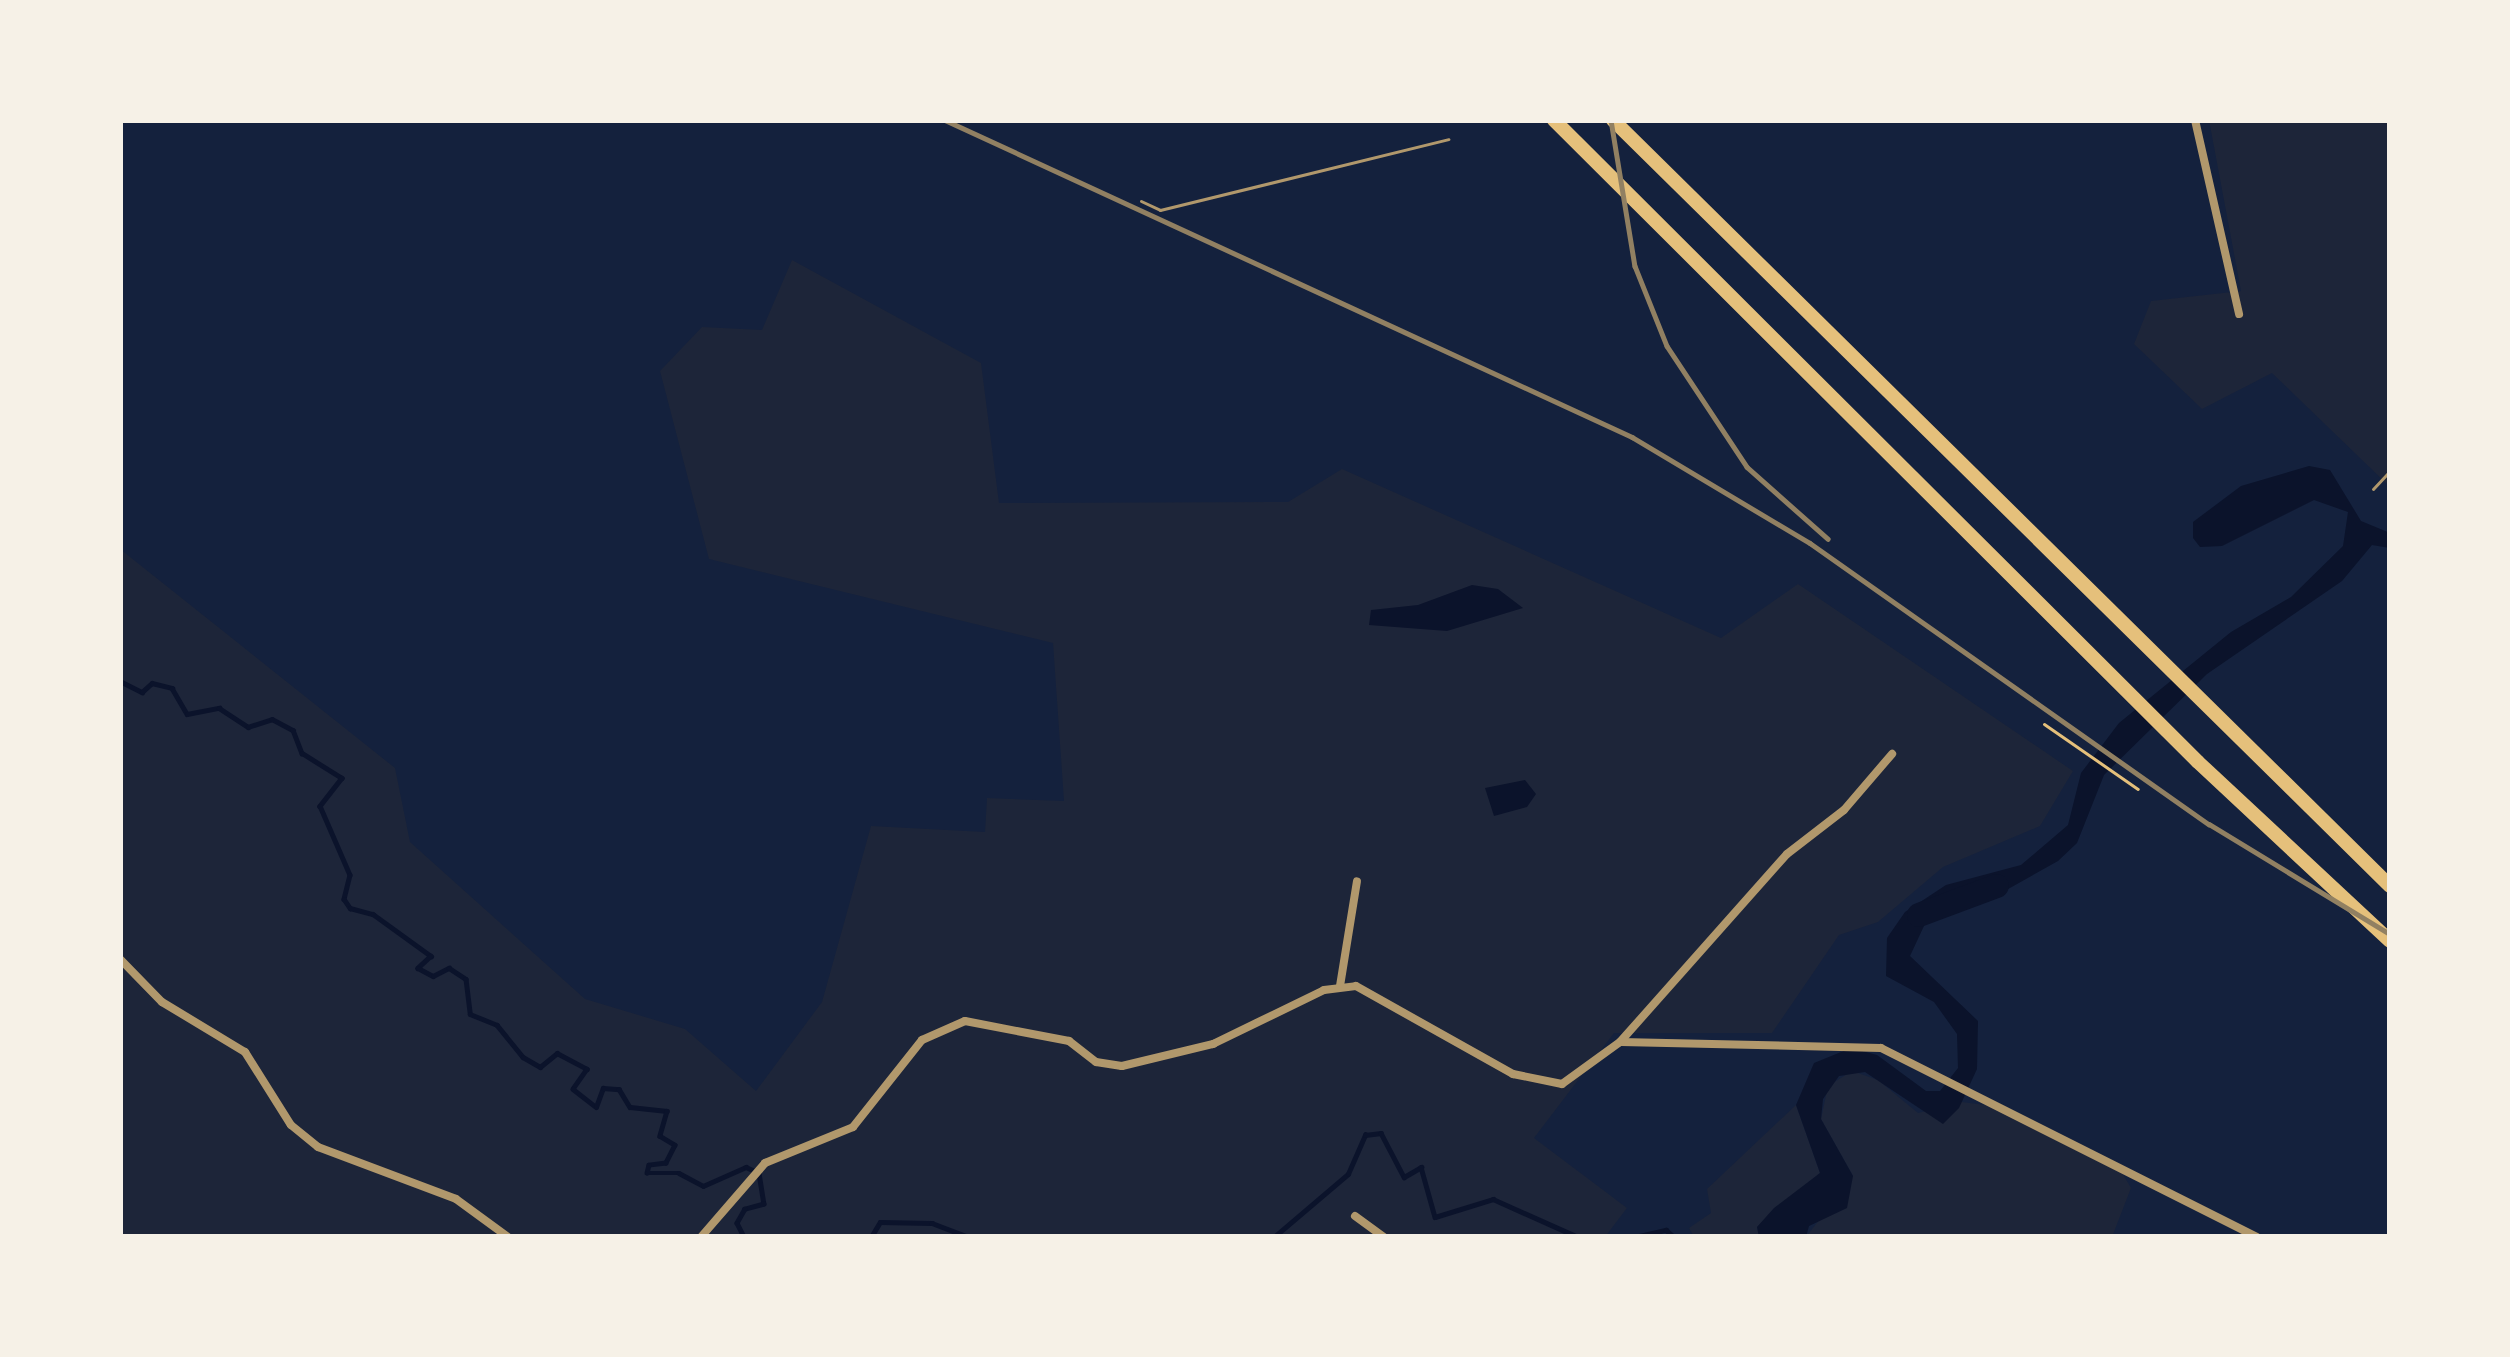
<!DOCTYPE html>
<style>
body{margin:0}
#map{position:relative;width:2510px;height:1357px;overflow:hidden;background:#14213d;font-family:"IBM Plex Sans",sans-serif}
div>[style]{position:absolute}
.green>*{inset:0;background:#1d2539}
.water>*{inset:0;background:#0b132b}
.stream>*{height:4.5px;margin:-2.25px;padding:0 2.25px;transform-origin:2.25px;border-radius:2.25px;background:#0b132b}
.river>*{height:24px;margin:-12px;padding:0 12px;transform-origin:12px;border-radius:12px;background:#0b132b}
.path>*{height:3px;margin:-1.5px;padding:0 1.5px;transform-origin:1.5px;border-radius:1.5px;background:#e5c07b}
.service>*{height:3px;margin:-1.5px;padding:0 1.5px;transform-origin:1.5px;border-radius:1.5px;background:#b1986c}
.minor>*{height:8px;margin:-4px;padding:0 4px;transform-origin:4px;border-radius:4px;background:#b1986c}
.motorway>*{height:14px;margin:-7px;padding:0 7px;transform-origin:7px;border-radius:7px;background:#e5c07b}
.rail>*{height:4.5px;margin:-2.25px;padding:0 2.25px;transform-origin:2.25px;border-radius:2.25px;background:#918062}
span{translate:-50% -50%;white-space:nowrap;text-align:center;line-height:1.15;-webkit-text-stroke:9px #f6f1e7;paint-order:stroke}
.frame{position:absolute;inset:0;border:123px solid #f6f1e7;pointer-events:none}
</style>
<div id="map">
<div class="green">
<div style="clip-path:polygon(2209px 120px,2390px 120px,2390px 487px,2272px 373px,2202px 409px,2134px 344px,2151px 301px,2241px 291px)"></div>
<div style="clip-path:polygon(792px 260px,981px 363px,999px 503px,1288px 502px,1342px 469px,1721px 638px,1798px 584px,2073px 771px,2040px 826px,1943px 867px,1878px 922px,1839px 935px,1772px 1033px,1614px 1033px,1534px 1138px,1627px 1208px,1605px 1237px,120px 1237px,120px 549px,395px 768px,410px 842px,585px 999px,685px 1029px,756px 1091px,822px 1002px,871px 826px,985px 832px,987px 798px,1064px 801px,1053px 643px,709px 559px,660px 371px,702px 327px,762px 330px)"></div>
<div style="clip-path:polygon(1852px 1071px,1878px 1080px,1918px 1113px,1962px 1102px,1993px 1106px,2121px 1171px,2131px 1188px,2112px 1237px,1806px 1237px,1853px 1176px,1821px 1119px,1828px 1086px)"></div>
<div style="clip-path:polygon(1796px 1105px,1820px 1173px,1757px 1227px,1759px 1237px,1694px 1237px,1689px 1228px,1711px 1213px,1707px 1189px)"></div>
</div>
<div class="water">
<div style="clip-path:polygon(2309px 466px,2330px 470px,2361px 521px,2390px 533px,2390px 548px,2372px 545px,2342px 581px,2207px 674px,2104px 775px,2077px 843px,2058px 861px,2001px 893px,1949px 900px,1930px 913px,1910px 956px,1978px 1021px,1977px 1069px,1959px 1108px,1943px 1124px,1865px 1072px,1839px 1076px,1823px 1099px,1821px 1119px,1853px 1176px,1847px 1208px,1809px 1226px,1806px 1237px,1759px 1237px,1757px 1227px,1774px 1208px,1820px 1173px,1796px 1105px,1814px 1063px,1851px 1048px,1877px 1055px,1926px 1091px,1940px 1091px,1958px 1068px,1957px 1034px,1934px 1002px,1886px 976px,1887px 938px,1905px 912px,1946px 885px,2021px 865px,2068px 825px,2081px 773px,2119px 723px,2231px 632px,2291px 597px,2343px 546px,2348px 512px,2314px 500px,2222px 546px,2200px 547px,2193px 538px,2193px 522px,2241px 486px)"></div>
<div style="clip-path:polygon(1472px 585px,1498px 589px,1523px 608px,1447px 631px,1369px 625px,1371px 610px,1418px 605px)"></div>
<div style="clip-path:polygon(1525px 780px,1536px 794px,1527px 807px,1494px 816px,1485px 788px)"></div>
</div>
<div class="stream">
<div style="left:120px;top:681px;width:25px;rotate:27deg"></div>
<div style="left:142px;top:692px;width:13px;rotate:-42deg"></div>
<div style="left:152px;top:683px;width:21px;rotate:14deg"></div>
<div style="left:172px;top:688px;width:30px;rotate:60deg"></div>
<div style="left:187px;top:714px;width:33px;rotate:-11deg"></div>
<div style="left:219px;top:708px;width:35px;rotate:33deg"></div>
<div style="left:248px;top:727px;width:25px;rotate:-18deg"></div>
<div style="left:272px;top:719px;width:24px;rotate:28deg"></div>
<div style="left:293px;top:730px;width:25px;rotate:69deg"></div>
<div style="left:302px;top:753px;width:47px;rotate:32deg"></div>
<div style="left:342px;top:778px;width:36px;rotate:128deg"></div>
<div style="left:320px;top:806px;width:75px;rotate:66.5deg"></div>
<div style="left:350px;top:875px;width:25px;rotate:104deg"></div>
<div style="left:344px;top:899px;width:11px;rotate:56deg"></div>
<div style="left:350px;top:908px;width:24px;rotate:15deg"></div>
<div style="left:373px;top:914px;width:72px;rotate:35.9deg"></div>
<div style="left:431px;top:956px;width:18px;rotate:137deg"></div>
<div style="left:418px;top:968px;width:17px;rotate:28deg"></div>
<div style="left:433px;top:976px;width:18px;rotate:-27deg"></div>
<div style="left:449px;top:968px;width:20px;rotate:33deg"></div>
<div style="left:466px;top:979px;width:35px;rotate:83deg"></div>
<div style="left:470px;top:1014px;width:29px;rotate:22deg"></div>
<div style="left:497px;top:1025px;width:41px;rotate:50.9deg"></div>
<div style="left:523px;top:1057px;width:20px;rotate:30deg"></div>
<div style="left:540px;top:1067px;width:22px;rotate:-39deg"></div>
<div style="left:557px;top:1053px;width:34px;rotate:28deg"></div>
<div style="left:587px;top:1069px;width:24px;rotate:125deg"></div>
<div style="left:573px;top:1089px;width:29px;rotate:38deg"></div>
<div style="left:596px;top:1107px;width:20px;rotate:-70deg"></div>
<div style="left:603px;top:1088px;width:16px;rotate:4deg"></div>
<div style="left:619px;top:1089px;width:21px;rotate:59deg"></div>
<div style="left:630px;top:1107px;width:37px;rotate:6deg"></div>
<div style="left:667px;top:1111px;width:26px;rotate:106deg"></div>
<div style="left:660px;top:1136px;width:17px;rotate:31deg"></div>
<div style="left:675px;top:1145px;width:20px;rotate:117deg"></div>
<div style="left:666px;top:1163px;width:17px;rotate:173deg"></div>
<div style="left:649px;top:1165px;width:8px;rotate:104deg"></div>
<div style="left:647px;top:1173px;width:32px"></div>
<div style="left:679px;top:1173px;width:27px;rotate:28deg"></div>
<div style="left:703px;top:1186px;width:47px;rotate:-23.8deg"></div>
<div style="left:746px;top:1167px;width:14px;rotate:25deg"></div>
<div style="left:759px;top:1173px;width:31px;rotate:81deg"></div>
<div style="left:764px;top:1204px;width:20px;rotate:165deg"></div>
<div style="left:745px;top:1209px;width:16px;rotate:120deg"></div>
<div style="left:737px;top:1223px;width:16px;rotate:63deg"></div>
<div style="left:871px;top:1237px;width:17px;rotate:-59deg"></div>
<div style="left:880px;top:1222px;width:52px;rotate:1.1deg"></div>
<div style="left:932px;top:1223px;width:39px;rotate:21deg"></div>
<div style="left:1274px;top:1237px;width:97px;rotate:-40.4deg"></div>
<div style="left:1348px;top:1174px;width:43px;rotate:-66.4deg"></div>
<div style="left:1365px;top:1135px;width:16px;rotate:-7deg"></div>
<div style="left:1381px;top:1133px;width:50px;rotate:62.4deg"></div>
<div style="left:1404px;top:1177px;width:20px;rotate:-30deg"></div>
<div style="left:1421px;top:1167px;width:52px;rotate:74.4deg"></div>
<div style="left:1435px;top:1217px;width:61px;rotate:-17.2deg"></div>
<div style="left:1493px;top:1199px;width:93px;rotate:24.1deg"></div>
<div style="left:1635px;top:1237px;width:32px;rotate:-13deg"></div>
<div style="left:1666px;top:1230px;width:11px;rotate:41deg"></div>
</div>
<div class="river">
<div style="left:1919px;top:915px;width:83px;rotate:-20.4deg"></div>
</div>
<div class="path">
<div style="left:2044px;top:724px;width:114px;rotate:34.7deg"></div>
</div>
<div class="service">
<div style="left:1141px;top:201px;width:21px;rotate:25deg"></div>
<div style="left:1160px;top:210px;width:297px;rotate:-13.8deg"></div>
<div style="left:2373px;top:489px;width:25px;rotate:-47deg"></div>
</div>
<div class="minor">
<div style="left:2195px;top:120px;width:199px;rotate:77.2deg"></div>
<div style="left:120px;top:959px;width:60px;rotate:45.7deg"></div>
<div style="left:162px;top:1002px;width:97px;rotate:31.1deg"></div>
<div style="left:245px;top:1052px;width:86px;rotate:57.8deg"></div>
<div style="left:291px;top:1125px;width:35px;rotate:39deg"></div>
<div style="left:318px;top:1147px;width:147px;rotate:20.6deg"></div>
<div style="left:456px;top:1199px;width:64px;rotate:36.2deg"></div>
<div style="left:1340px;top:986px;width:106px;rotate:-80.8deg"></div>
<div style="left:1621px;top:1042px;width:260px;rotate:1.3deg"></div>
<div style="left:1881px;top:1048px;width:421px;rotate:26.7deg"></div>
<div style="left:1355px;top:1216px;width:36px;rotate:36deg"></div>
<div style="left:701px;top:1237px;width:98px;rotate:-49.1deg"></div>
<div style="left:765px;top:1163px;width:95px;rotate:-22.2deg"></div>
<div style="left:853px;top:1127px;width:111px;rotate:-51.6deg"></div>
<div style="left:922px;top:1040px;width:47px;rotate:-23.8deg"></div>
<div style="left:965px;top:1021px;width:106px;rotate:10.9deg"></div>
<div style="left:1069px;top:1041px;width:34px;rotate:38deg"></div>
<div style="left:1096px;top:1062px;width:26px;rotate:9deg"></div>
<div style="left:1122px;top:1066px;width:94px;rotate:-13.6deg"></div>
<div style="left:1213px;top:1044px;width:123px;rotate:-25.9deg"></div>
<div style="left:1324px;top:990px;width:32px;rotate:-7deg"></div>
<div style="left:1356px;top:986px;width:180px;rotate:29.3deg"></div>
<div style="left:1513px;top:1074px;width:50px;rotate:11.5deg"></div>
<div style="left:1562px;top:1084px;width:72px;rotate:-35.9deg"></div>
<div style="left:1620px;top:1042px;width:251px;rotate:-48.4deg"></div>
<div style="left:1787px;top:854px;width:72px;rotate:-37.7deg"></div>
<div style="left:1844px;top:810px;width:74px;rotate:-49.4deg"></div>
</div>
<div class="motorway">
<div style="left:1554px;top:120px;width:909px;rotate:44.91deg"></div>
<div style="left:2198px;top:762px;width:262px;rotate:43deg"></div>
<div style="left:1613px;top:120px;width:1091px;rotate:44.59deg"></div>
</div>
<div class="rail">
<div style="left:945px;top:120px;width:757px;rotate:24.77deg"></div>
<div style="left:1632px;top:437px;width:207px;rotate:30.8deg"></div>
<div style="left:1810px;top:543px;width:488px;rotate:35.2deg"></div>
<div style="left:2209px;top:824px;width:212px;rotate:31.3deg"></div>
<div style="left:1611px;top:120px;width:148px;rotate:80.7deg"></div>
<div style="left:1635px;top:266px;width:86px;rotate:68.2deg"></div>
<div style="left:1667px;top:346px;width:145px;rotate:56.5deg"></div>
<div style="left:1747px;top:467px;width:108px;rotate:41.6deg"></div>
</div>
<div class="frame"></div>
</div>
